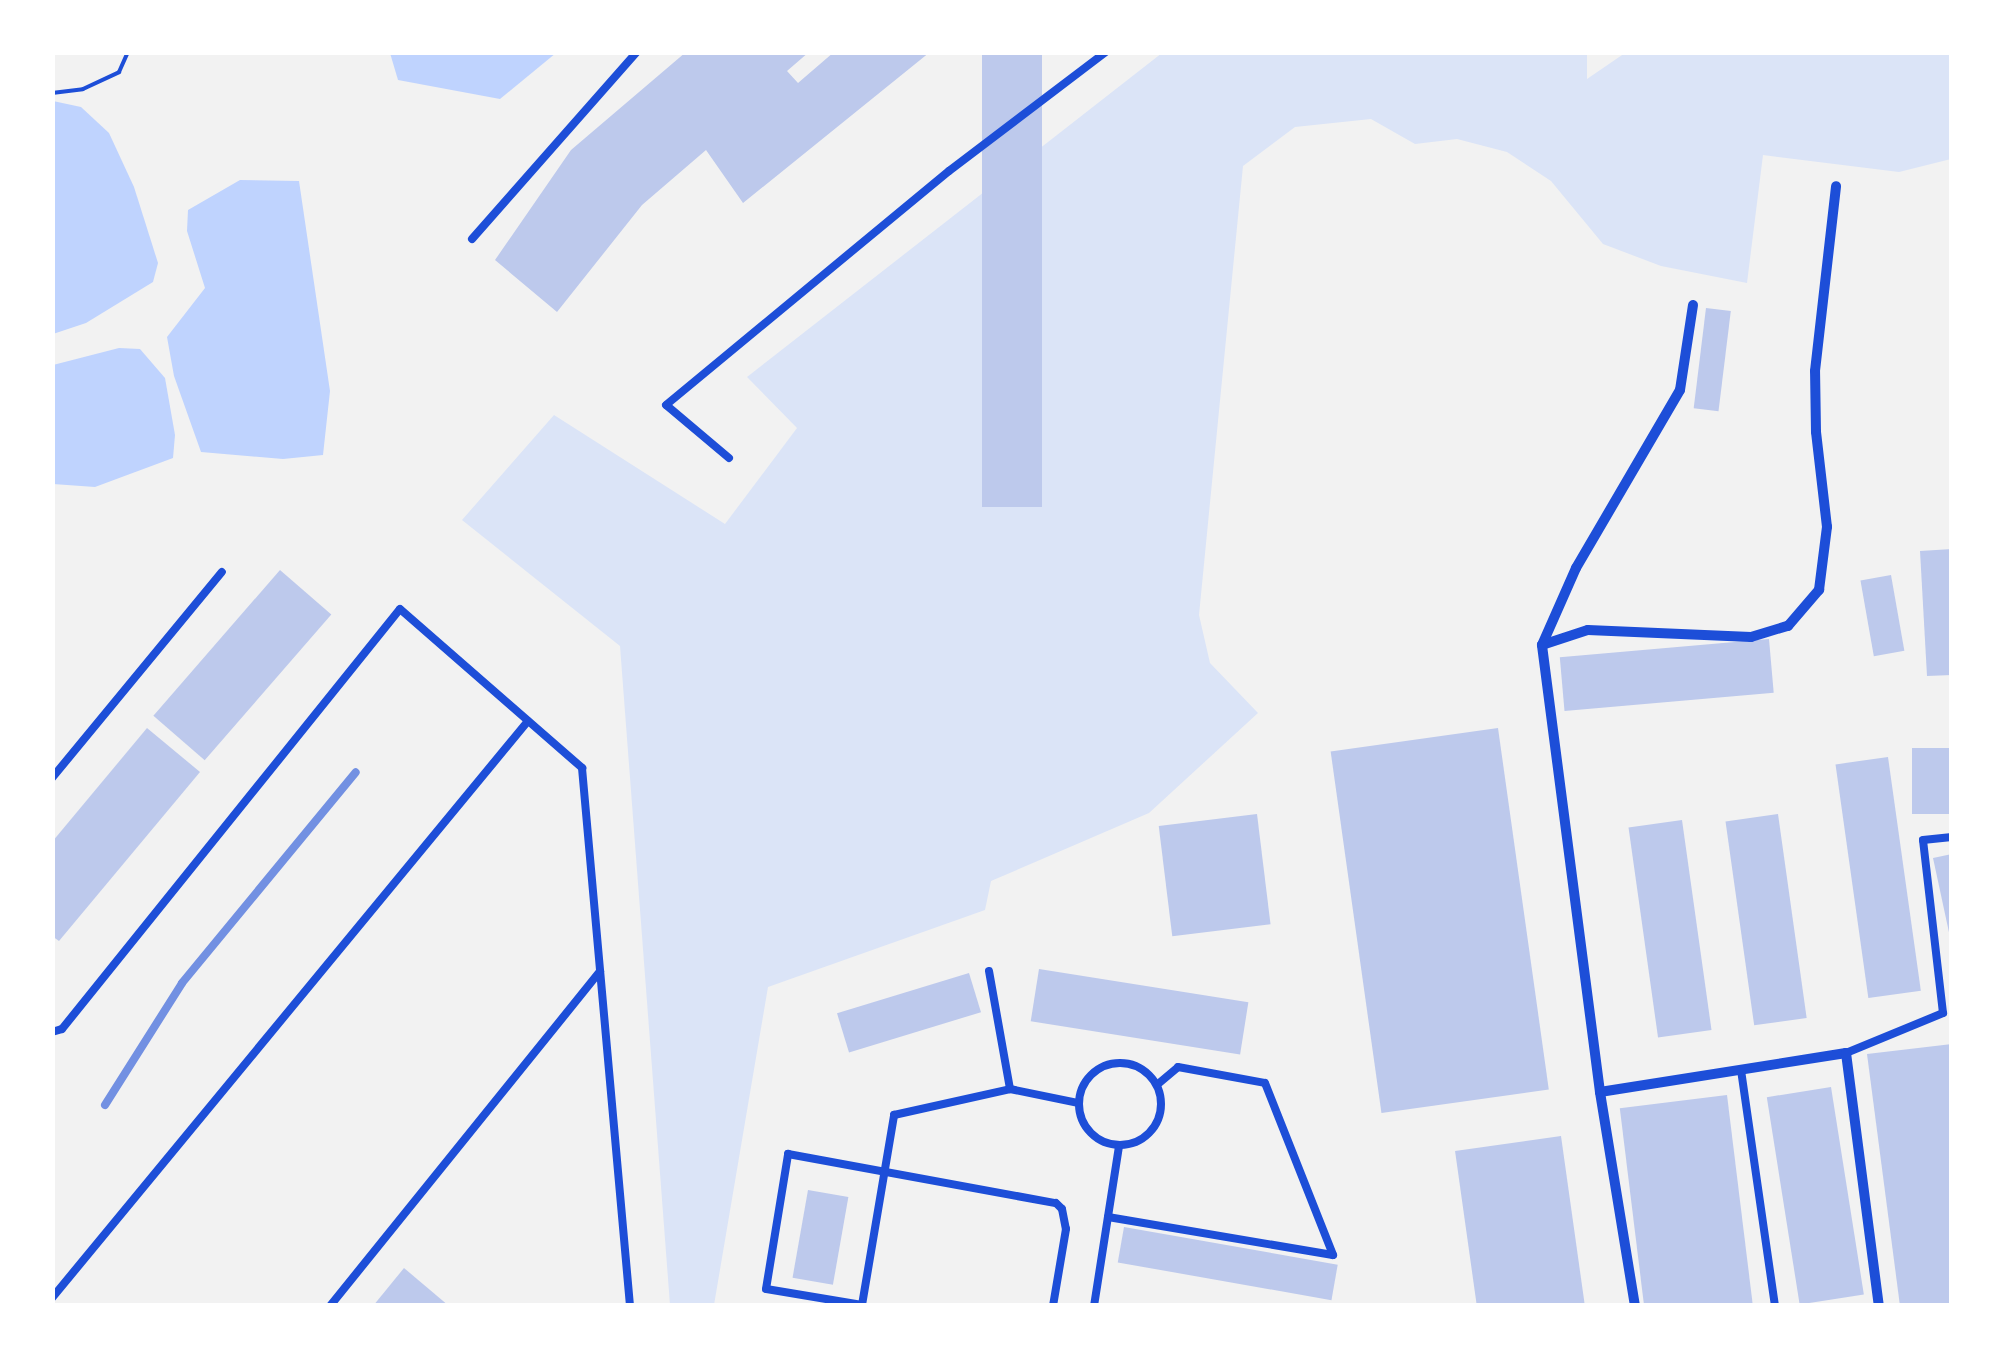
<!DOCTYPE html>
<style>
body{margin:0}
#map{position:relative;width:2004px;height:1358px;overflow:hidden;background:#f2f2f2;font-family:Montserrat,sans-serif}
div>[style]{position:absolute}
.green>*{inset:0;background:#dbe4f7}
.water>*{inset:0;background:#bfd3fe}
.building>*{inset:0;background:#bdc9ec;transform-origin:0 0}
.path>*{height:4px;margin:-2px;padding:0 2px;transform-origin:2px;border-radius:2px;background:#1d4ed8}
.service>*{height:8px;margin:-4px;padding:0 4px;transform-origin:4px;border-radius:4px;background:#1d4ed8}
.service>.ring{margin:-4px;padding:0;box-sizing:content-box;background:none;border:8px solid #1d4ed8;border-radius:50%}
.minor>*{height:10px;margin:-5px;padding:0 5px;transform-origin:5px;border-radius:5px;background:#1d4ed8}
.rail>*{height:8px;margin:-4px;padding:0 4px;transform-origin:4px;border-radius:4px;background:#7290e2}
span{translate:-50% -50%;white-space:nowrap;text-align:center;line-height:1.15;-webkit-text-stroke:8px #fff;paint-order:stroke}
.frame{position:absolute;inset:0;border:55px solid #fff;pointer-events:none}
</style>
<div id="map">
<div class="green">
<div style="clip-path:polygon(1162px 53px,1587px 53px,1587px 79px,1625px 53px,1951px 53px,1951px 159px,1899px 172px,1763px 155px,1747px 283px,1661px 266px,1603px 244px,1551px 181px,1507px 152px,1457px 139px,1415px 144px,1371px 119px,1295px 127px,1243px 166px,1199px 615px,1210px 663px,1258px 713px,1149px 813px,991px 881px,985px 910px,768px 987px,714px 1305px,670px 1305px,620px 646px,462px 520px,554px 415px,725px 524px,797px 428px,747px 377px)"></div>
</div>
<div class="water">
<div style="clip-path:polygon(390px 53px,390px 52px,556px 53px,500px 99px,398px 80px)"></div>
<div style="clip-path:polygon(53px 101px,81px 107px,109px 133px,134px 187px,158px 263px,153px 282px,86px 323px,53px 334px)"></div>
<div style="clip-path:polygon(240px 180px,299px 181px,330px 391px,323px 455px,283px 459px,201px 452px,174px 376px,167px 337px,205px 288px,187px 231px,188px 210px)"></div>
<div style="clip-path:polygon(119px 348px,140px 349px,165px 378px,175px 435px,173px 458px,95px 487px,53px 484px,53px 365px)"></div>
</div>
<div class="building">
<div style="clip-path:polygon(686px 52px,809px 52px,787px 71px,798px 83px,834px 52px,930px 52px,743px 203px,706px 150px,642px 205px,557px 312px,495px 260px,571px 150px)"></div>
<div style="left:982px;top:52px;width:60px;height:455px"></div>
<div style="left:1706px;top:308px;width:25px;height:101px;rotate:7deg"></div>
<div style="clip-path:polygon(1952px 549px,1952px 675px,1927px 676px,1920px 551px)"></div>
<div style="left:280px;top:570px;width:68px;height:193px;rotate:41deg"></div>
<div style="left:1891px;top:575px;width:77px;height:31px;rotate:80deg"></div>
<div style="left:1769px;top:639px;width:54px;height:210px;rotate:85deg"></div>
<div style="clip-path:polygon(147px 728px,200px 772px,59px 941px,52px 936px,52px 842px)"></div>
<div style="left:1498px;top:728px;width:365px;height:169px;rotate:82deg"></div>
<div style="left:1952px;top:748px;width:66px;height:40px;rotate:90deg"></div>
<div style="left:1888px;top:757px;width:236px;height:53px;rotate:82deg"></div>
<div style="left:1257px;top:814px;width:111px;height:99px;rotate:83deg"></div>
<div style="left:1778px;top:814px;width:206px;height:53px;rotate:82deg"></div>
<div style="left:1682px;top:820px;width:212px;height:54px;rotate:82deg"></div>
<div style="clip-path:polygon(1952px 854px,1952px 936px,1950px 937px,1933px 858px)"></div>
<div style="left:1039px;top:969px;width:212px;height:53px;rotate:9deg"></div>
<div style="left:969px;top:973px;width:41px;height:138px;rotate:73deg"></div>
<div style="clip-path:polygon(1952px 1044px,1952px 1306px,1900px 1306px,1867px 1054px)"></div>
<div style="left:1831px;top:1087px;width:210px;height:65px;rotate:81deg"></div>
<div style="left:1727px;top:1095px;width:213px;height:108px;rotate:83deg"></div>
<div style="left:1561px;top:1136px;width:172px;height:107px;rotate:82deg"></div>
<div style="left:808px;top:1190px;width:41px;height:89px;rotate:10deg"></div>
<div style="left:1124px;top:1227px;width:217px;height:36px;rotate:10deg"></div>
<div style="clip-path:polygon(404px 1268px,449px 1306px,373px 1306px)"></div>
</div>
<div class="path">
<div style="left:52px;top:93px;width:31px;rotate:-7deg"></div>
<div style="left:83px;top:89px;width:40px;rotate:-25deg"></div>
<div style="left:119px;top:72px;width:22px;rotate:-66deg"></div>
</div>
<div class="service">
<div style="left:472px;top:239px;width:249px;rotate:-48.6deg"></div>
<div style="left:729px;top:458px;width:82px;rotate:-139.9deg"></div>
<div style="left:666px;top:405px;width:367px;rotate:-39.6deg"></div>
<div style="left:949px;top:171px;width:197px;rotate:-37.2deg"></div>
<div style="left:52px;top:778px;width:267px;rotate:-50.5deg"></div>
<div style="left:989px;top:971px;width:120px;rotate:79.9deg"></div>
<div style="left:52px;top:1032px;width:10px;rotate:-17deg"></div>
<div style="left:62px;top:1029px;width:539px;rotate:-51.17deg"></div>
<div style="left:400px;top:609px;width:242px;rotate:41.1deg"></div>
<div style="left:582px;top:768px;width:540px;rotate:84.9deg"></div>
<div style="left:1846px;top:1053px;width:105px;rotate:-22.4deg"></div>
<div style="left:1943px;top:1013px;width:174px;rotate:-96.6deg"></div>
<div style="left:1923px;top:840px;width:29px;rotate:-6deg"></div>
<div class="ring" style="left:1079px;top:1063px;width:74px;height:74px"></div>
<div style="left:1741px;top:1070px;width:238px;rotate:81.8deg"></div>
<div style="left:1158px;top:1084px;width:26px;rotate:-40deg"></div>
<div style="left:1178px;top:1067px;width:88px;rotate:10.4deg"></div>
<div style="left:1265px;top:1083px;width:185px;rotate:68.4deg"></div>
<div style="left:1108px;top:1217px;width:228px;rotate:9.6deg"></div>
<div style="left:52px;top:1298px;width:748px;rotate:-50.48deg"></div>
<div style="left:862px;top:1305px;width:97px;rotate:-170.5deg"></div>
<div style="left:766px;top:1289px;width:137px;rotate:-80.7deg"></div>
<div style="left:788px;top:1154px;width:272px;rotate:10.4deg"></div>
<div style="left:1056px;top:1203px;width:8px;rotate:45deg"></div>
<div style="left:1062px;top:1209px;width:20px;rotate:79deg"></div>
<div style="left:1066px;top:1229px;width:78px;rotate:99.6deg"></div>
<div style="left:862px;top:1305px;width:193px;rotate:-80.4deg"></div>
<div style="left:894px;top:1115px;width:119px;rotate:-12.6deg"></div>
<div style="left:1010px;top:1089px;width:69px;rotate:11.6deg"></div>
<div style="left:330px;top:1306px;width:430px;rotate:-51.1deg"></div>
<div style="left:1094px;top:1306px;width:161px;rotate:-81.1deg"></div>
</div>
<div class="minor">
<div style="left:1542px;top:645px;width:48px;rotate:-18.1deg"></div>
<div style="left:1588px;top:630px;width:163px;rotate:2.5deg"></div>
<div style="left:1751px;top:637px;width:39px;rotate:-17deg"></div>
<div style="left:1788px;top:626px;width:48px;rotate:-49.3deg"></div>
<div style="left:1819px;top:590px;width:64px;rotate:-82.8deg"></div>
<div style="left:1827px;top:527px;width:96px;rotate:-96.6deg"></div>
<div style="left:1816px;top:432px;width:61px;rotate:-90.9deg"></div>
<div style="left:1815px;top:371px;width:186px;rotate:-83.5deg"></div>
<div style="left:1600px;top:1092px;width:451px;rotate:-97.4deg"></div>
<div style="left:1542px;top:645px;width:84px;rotate:-66.2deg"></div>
<div style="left:1576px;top:568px;width:206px;rotate:-59.7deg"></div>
<div style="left:1680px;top:390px;width:86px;rotate:-81.3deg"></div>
<div style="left:1635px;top:1306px;width:217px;rotate:-99.3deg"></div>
<div style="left:1600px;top:1092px;width:249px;rotate:-9deg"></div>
<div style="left:1846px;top:1053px;width:255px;rotate:82.6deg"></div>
</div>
<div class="rail">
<div style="left:105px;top:1105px;width:144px;rotate:-57.7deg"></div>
<div style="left:182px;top:983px;width:273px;rotate:-50.5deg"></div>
</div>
<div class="frame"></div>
</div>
